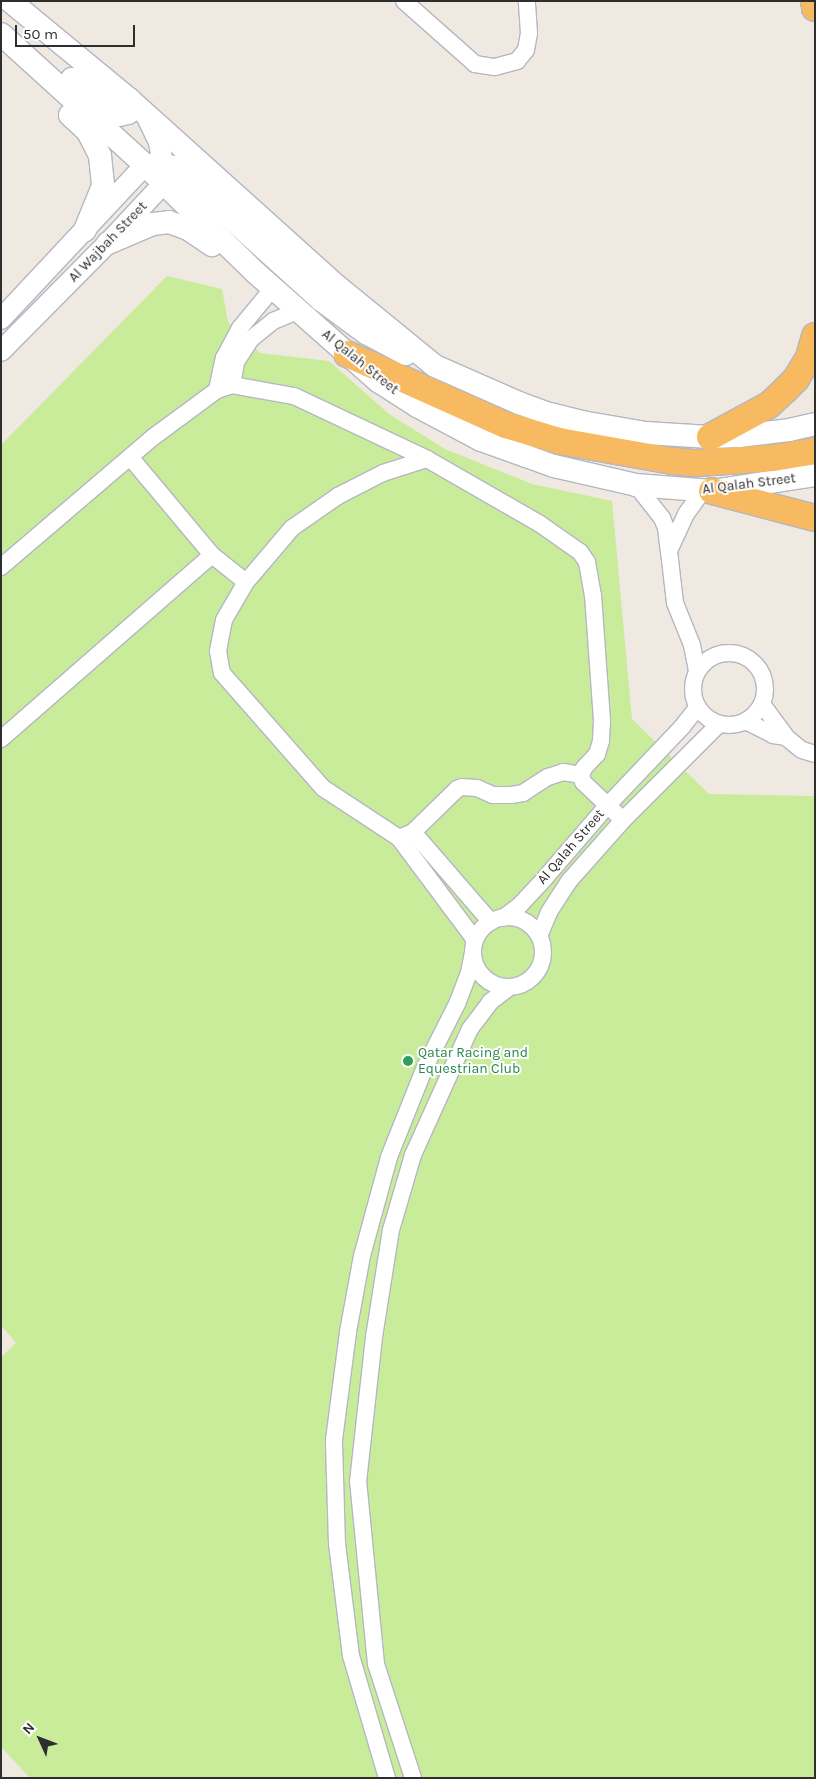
<!DOCTYPE html>
<style>
body{margin:0}
#map{position:relative;width:816px;height:1779px;overflow:hidden;background:#efe9e1;font-family:Karla,sans-serif}
div>[style]{position:absolute}
.pitch>*{inset:0;background:#c9ec9a}
.roads{filter:drop-shadow(1px 0 #b4b7c1) drop-shadow(-1px 0 #b4b7c1) drop-shadow(0 1px #b4b7c1) drop-shadow(0 -1px #b4b7c1)}
.minor>*{height:16px;margin:-8px;padding:0 8px;transform-origin:8px;border-radius:8px;background:#fff}
.minor>.ring{margin:-8px;padding:0;box-sizing:content-box;background:none;border:16px solid #fff;border-radius:50%}
.tertiary>*{height:20px;margin:-10px;padding:0 10px;transform-origin:10px;border-radius:10px;background:#fff}
.secondary>*{height:22px;margin:-11px;padding:0 11px;transform-origin:11px;border-radius:11px;background:#fff}
.trunk>*{height:26px;margin:-13px;padding:0 13px;transform-origin:13px;border-radius:13px;background:#f8ba60}
.dots>*{width:14px;height:14px;translate:-50% -50%;box-sizing:border-box;border:2px solid #fff;border-radius:50%}
span{translate:-50% -50%;white-space:nowrap;text-align:center;line-height:1.15;-webkit-text-stroke:4px #fff;paint-order:stroke}
.street-label{font-size:14px;color:#2e2e2e}
.leisure-label{font-size:14px;color:#27864d}
.left{translate:0 -50%;text-align:left}
.frame{position:absolute;inset:0;border:2px solid #2e2e2e;pointer-events:none}
.north{position:absolute;left:15px;top:1714px;width:50px;height:50px;-webkit-text-stroke:4px #fff;paint-order:stroke;rotate:313deg;font-size:14px;font-weight:700;line-height:20px;text-align:center;color:#2e2e2e}
.north::after{content:'';display:block;margin:auto;width:18px;height:22px;background:#2e2e2e;clip-path:polygon(50% 0,100% 100%,50% 72%,0 100%)}
.scale{position:absolute;left:15px;top:25px;width:120px;height:22px;box-sizing:border-box;border:2px solid #2e2e2e;border-top:0;padding-left:6px;font-size:15px;line-height:18px;white-space:nowrap;color:#2e2e2e;-webkit-text-stroke:4px #fff;paint-order:stroke}
</style>
<div id="map">
<div class="pitch">
<div style="clip-path:polygon(167px 276px,222px 289px,228px 322px,260px 353px,329px 361px,389px 414px,445px 449px,532px 484px,612px 501px,632px 719px,709px 794px,815px 796px,815px 1778px,30px 1778px,1px 1747px,1px 1357px,16px 1343px,1px 1325px,1px 445px)"></div>
</div>
<div class="roads">
<div class="minor">
<div style="left:404px;top:1px;width:95px;rotate:41.6deg"></div>
<div style="left:475px;top:64px;width:20px;rotate:9deg"></div>
<div style="left:495px;top:67px;width:23px;rotate:-15deg"></div>
<div style="left:517px;top:61px;width:14px;rotate:-51deg"></div>
<div style="left:526px;top:50px;width:17px;rotate:-80deg"></div>
<div style="left:529px;top:33px;width:32px;rotate:-94deg"></div>
<div style="left:232px;top:385px;width:23px;rotate:-80deg"></div>
<div style="left:236px;top:362px;width:27px;rotate:-57deg"></div>
<div style="left:251px;top:339px;width:28px;rotate:-39deg"></div>
<div style="left:273px;top:321px;width:27px;rotate:-22deg"></div>
<div style="left:217px;top:390px;width:33px;rotate:-78deg"></div>
<div style="left:224px;top:358px;width:34px;rotate:-62deg"></div>
<div style="left:240px;top:328px;width:52px;rotate:-50.5deg"></div>
<div style="left:130px;top:457px;width:128px;rotate:50.1deg"></div>
<div style="left:212px;top:555px;width:43px;rotate:38.5deg"></div>
<div style="left:427px;top:459px;width:46px;rotate:162.3deg"></div>
<div style="left:383px;top:473px;width:51px;rotate:152.9deg"></div>
<div style="left:338px;top:496px;width:56px;rotate:145.2deg"></div>
<div style="left:292px;top:528px;width:71px;rotate:130.4deg"></div>
<div style="left:246px;top:582px;width:44px;rotate:120.1deg"></div>
<div style="left:224px;top:620px;width:32px;rotate:101deg"></div>
<div style="left:218px;top:651px;width:22px;rotate:80deg"></div>
<div style="left:222px;top:673px;width:153px;rotate:48.7deg"></div>
<div style="left:323px;top:788px;width:91px;rotate:33.3deg"></div>
<div style="left:399px;top:838px;width:15px;rotate:-23deg"></div>
<div style="left:413px;top:832px;width:62px;rotate:-44.3deg"></div>
<div style="left:457px;top:789px;width:5px;rotate:-22deg"></div>
<div style="left:462px;top:787px;width:15px;rotate:4deg"></div>
<div style="left:477px;top:788px;width:17px;rotate:24deg"></div>
<div style="left:493px;top:795px;width:18px"></div>
<div style="left:511px;top:795px;width:12px;rotate:-9deg"></div>
<div style="left:523px;top:793px;width:30px;rotate:-33deg"></div>
<div style="left:548px;top:777px;width:16px;rotate:-18deg"></div>
<div style="left:563px;top:772px;width:18px;rotate:9deg"></div>
<div style="left:636px;top:485px;width:42px;rotate:51.8deg"></div>
<div style="left:662px;top:518px;width:11px;rotate:68deg"></div>
<div style="left:666px;top:528px;width:23px;rotate:83deg"></div>
<div style="left:669px;top:551px;width:41px;rotate:-65.3deg"></div>
<div style="left:686px;top:514px;width:29px;rotate:-54deg"></div>
<div style="left:669px;top:551px;width:52px;rotate:83.4deg"></div>
<div style="left:675px;top:603px;width:45px;rotate:68deg"></div>
<div style="left:692px;top:645px;width:26px;rotate:79deg"></div>
<div style="left:1px;top:567px;width:199px;rotate:-40.5deg"></div>
<div style="left:152px;top:438px;width:81px;rotate:-36.4deg"></div>
<div style="left:217px;top:390px;width:16px;rotate:-18deg"></div>
<div style="left:232px;top:385px;width:63px;rotate:10.1deg"></div>
<div style="left:294px;top:396px;width:147px;rotate:25.3deg"></div>
<div style="left:427px;top:459px;width:130px;rotate:29.9deg"></div>
<div style="left:540px;top:524px;width:49px;rotate:35deg"></div>
<div style="left:580px;top:552px;width:12px;rotate:55deg"></div>
<div style="left:587px;top:562px;width:34px;rotate:80deg"></div>
<div style="left:593px;top:595px;width:126px;rotate:85.9deg"></div>
<div style="left:602px;top:721px;width:20px;rotate:93deg"></div>
<div style="left:601px;top:741px;width:14px;rotate:107deg"></div>
<div style="left:597px;top:754px;width:19px;rotate:133deg"></div>
<div style="left:584px;top:768px;width:8px;rotate:113deg"></div>
<div style="left:581px;top:775px;width:7px;rotate:74deg"></div>
<div style="left:583px;top:782px;width:55px;rotate:43.5deg"></div>
<div class="ring" style="left:693px;top:653px;width:56px;height:56px"></div>
<div style="left:762px;top:704px;width:42px;rotate:53.7deg"></div>
<div style="left:787px;top:738px;width:19px;rotate:39deg"></div>
<div style="left:802px;top:750px;width:14px;rotate:17deg"></div>
<div style="left:746px;top:721px;width:30px;rotate:27deg"></div>
<div style="left:773px;top:735px;width:12px;rotate:9deg"></div>
<div style="left:1px;top:739px;width:280px;rotate:-41.1deg"></div>
<div style="left:413px;top:832px;width:119px;rotate:49.1deg"></div>
<div style="left:399px;top:838px;width:127px;rotate:53.3deg"></div>
<div class="ring" style="left:473px;top:917px;width:54px;height:54px"></div>
<div style="left:503px;top:918px;width:21px;rotate:-37deg"></div>
<div style="left:520px;top:905px;width:37px;rotate:-47deg"></div>
<div style="left:545px;top:878px;width:95px;rotate:-49.3deg"></div>
<div style="left:607px;top:806px;width:109px;rotate:-46.5deg"></div>
<div style="left:682px;top:727px;width:24px;rotate:-52deg"></div>
<div style="left:539px;top:936px;width:26px;rotate:-67deg"></div>
<div style="left:549px;top:912px;width:38px;rotate:-57deg"></div>
<div style="left:570px;top:880px;width:80px;rotate:-48.5deg"></div>
<div style="left:623px;top:820px;width:136px;rotate:-45deg"></div>
<div style="left:387px;top:1778px;width:127px;rotate:-106.4deg"></div>
<div style="left:351px;top:1656px;width:113px;rotate:-97.1deg"></div>
<div style="left:337px;top:1544px;width:104px;rotate:-91.7deg"></div>
<div style="left:334px;top:1440px;width:109px;rotate:-82.6deg"></div>
<div style="left:348px;top:1332px;width:77px;rotate:-79.6deg"></div>
<div style="left:362px;top:1256px;width:103px;rotate:-74.7deg"></div>
<div style="left:389px;top:1157px;width:97px;rotate:-68.2deg"></div>
<div style="left:425px;top:1067px;width:71px;rotate:-63.1deg"></div>
<div style="left:457px;top:1004px;width:33px;rotate:-69deg"></div>
<div style="left:469px;top:973px;width:20px;rotate:-79deg"></div>
<div style="left:413px;top:1778px;width:120px;rotate:-108deg"></div>
<div style="left:376px;top:1664px;width:183px;rotate:-95.6deg"></div>
<div style="left:358px;top:1482px;width:146px;rotate:-83.7deg"></div>
<div style="left:374px;top:1337px;width:108px;rotate:-81deg"></div>
<div style="left:391px;top:1230px;width:78px;rotate:-73.7deg"></div>
<div style="left:413px;top:1155px;width:138px;rotate:-65.7deg"></div>
<div style="left:470px;top:1029px;width:34px;rotate:-53deg"></div>
<div style="left:490px;top:1002px;width:25px;rotate:-37deg"></div>
</div>
<div class="tertiary">
<div style="left:1px;top:319px;width:211px;rotate:-46.9deg"></div>
<div style="left:1px;top:351px;width:152px;rotate:-45.3deg"></div>
<div style="left:108px;top:243px;width:81px;rotate:-47deg"></div>
<div style="left:163px;top:184px;width:19px;rotate:-90deg"></div>
<div style="left:163px;top:165px;width:23px;rotate:-100deg"></div>
<div style="left:159px;top:142px;width:28px;rotate:-116deg"></div>
</div>
<div class="secondary">
<div style="left:10px;top:1px;width:156px;rotate:39.5deg"></div>
<div style="left:130px;top:100px;width:280px;rotate:42deg"></div>
<div style="left:338px;top:287px;width:125px;rotate:39.2deg"></div>
<div style="left:435px;top:366px;width:92px;rotate:23.8deg"></div>
<div style="left:519px;top:403px;width:33px;rotate:20deg"></div>
<div style="left:550px;top:414px;width:33px;rotate:14deg"></div>
<div style="left:582px;top:422px;width:65px;rotate:9.8deg"></div>
<div style="left:646px;top:433px;width:64px;rotate:3.6deg"></div>
<div style="left:710px;top:437px;width:29px;rotate:-2deg"></div>
<div style="left:739px;top:436px;width:50px;rotate:-6.8deg"></div>
<div style="left:789px;top:430px;width:27px;rotate:-13deg"></div>
<div style="left:1px;top:34px;width:195px;rotate:42.3deg"></div>
<div style="left:145px;top:165px;width:155px;rotate:44.2deg"></div>
<div style="left:256px;top:273px;width:163px;rotate:41.5deg"></div>
<div style="left:378px;top:381px;width:46px;rotate:32.7deg"></div>
<div style="left:417px;top:406px;width:72px;rotate:28deg"></div>
<div style="left:481px;top:440px;width:48px;rotate:19.6deg"></div>
<div style="left:526px;top:456px;width:30px;rotate:20deg"></div>
<div style="left:554px;top:466px;width:84px;rotate:13deg"></div>
<div style="left:636px;top:485px;width:76px;rotate:4.5deg"></div>
<div style="left:712px;top:491px;width:104px;rotate:-8.8deg"></div>
<div style="left:72px;top:79px;width:59px;rotate:37.5deg"></div>
<div style="left:119px;top:115px;width:9px;rotate:-13deg"></div>
<div style="left:128px;top:113px;width:13px;rotate:-81deg"></div>
<div style="left:70px;top:115px;width:25px;rotate:43deg"></div>
<div style="left:88px;top:132px;width:27px;rotate:63deg"></div>
<div style="left:100px;top:156px;width:30px;rotate:84deg"></div>
<div style="left:103px;top:186px;width:48px;rotate:112.2deg"></div>
<div style="left:145px;top:165px;width:18px"></div>
<div style="left:163px;top:165px;width:10px;rotate:11deg"></div>
<div style="left:173px;top:167px;width:10px;rotate:37deg"></div>
<div style="left:181px;top:173px;width:189px;rotate:42.2deg"></div>
<div style="left:321px;top:300px;width:56px;rotate:36.3deg"></div>
<div style="left:366px;top:333px;width:45px;rotate:27.7deg"></div>
<div style="left:108px;top:243px;width:49px;rotate:-22.9deg"></div>
<div style="left:153px;top:224px;width:16px;rotate:-7deg"></div>
<div style="left:169px;top:222px;width:20px;rotate:20deg"></div>
<div style="left:188px;top:229px;width:29px;rotate:34deg"></div>
</div>
<div class="trunk">
<div style="left:814px;top:1px;width:7px;rotate:82deg"></div>
<div style="left:347px;top:354px;width:174px;rotate:24.1deg"></div>
<div style="left:506px;top:425px;width:55px;rotate:16.8deg"></div>
<div style="left:559px;top:441px;width:115px;rotate:10deg"></div>
<div style="left:672px;top:461px;width:25px;rotate:5deg"></div>
<div style="left:697px;top:463px;width:76px;rotate:-3.8deg"></div>
<div style="left:773px;top:458px;width:43px;rotate:-9.5deg"></div>
<div style="left:710px;top:437px;width:67px;rotate:-28.5deg"></div>
<div style="left:769px;top:405px;width:22px;rotate:-43deg"></div>
<div style="left:785px;top:390px;width:16px;rotate:-45deg"></div>
<div style="left:796px;top:379px;width:26px;rotate:-59deg"></div>
<div style="left:809px;top:357px;width:22px;rotate:-74deg"></div>
<div style="left:712px;top:491px;width:106px;rotate:14.7deg"></div>
</div>
</div>
<div class="dots">
<div style="left:408px;top:1061px;background:#2e9e5b"></div>
</div>
<div class="street-label">
<span style="left:108px;top:242px;rotate:-46deg">Al Wajbah Street</span>
<span style="left:360px;top:362px;rotate:39deg">Al Qalah Street</span>
<span style="left:749px;top:484px;rotate:-7deg">Al Qalah Street</span>
<span style="left:571px;top:847px;rotate:-49deg">Al Qalah Street</span>
</div>
<div class="leisure-label">
<span class="left" style="left:418px;top:1061px">Qatar Racing and<br>Equestrian Club</span>
</div>
<div class="frame"></div>
<div class="north">N</div>
<div class="scale">50 m</div>
</div>
